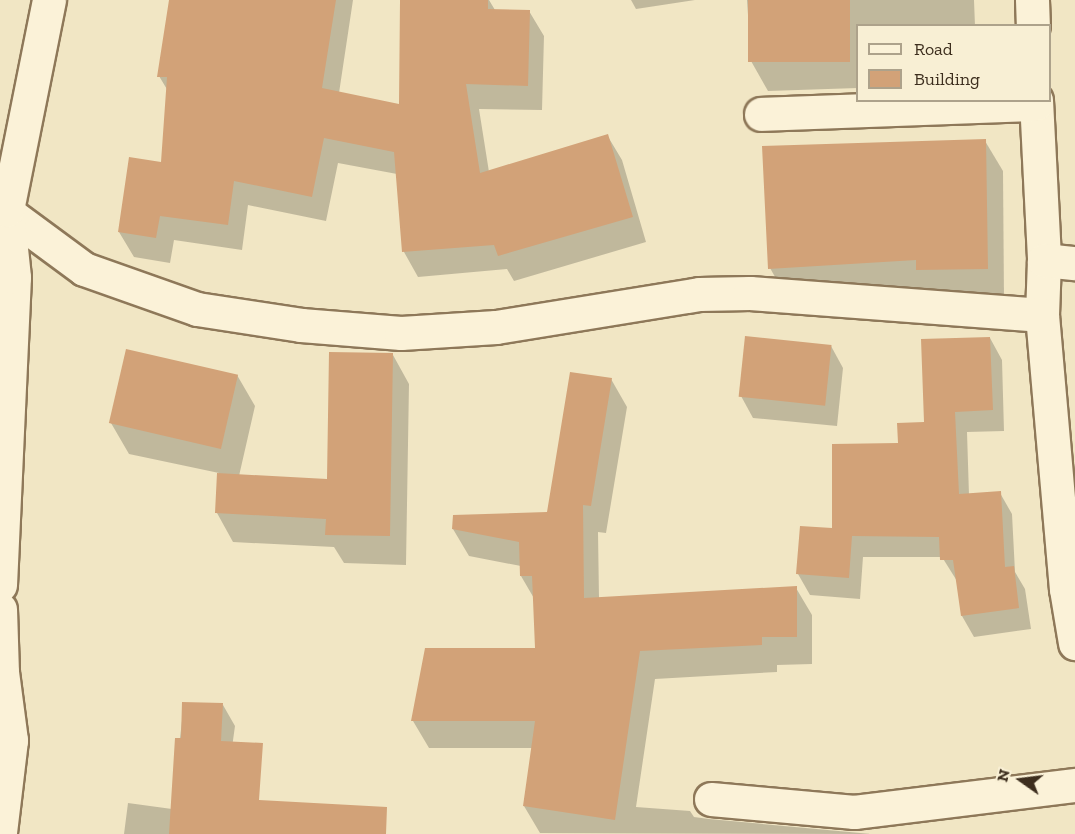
<!DOCTYPE html>
<style>
body{margin:0}
#map{position:relative;width:1075px;height:834px;overflow:hidden;background:#f1e6c4;font-family:"Zilla Slab",serif}
div>[style]{position:absolute}
.shadow>*{inset:0;background:#0003}
.building>*{inset:0;background:#d2a278;transform-origin:0 0}
.roads{filter:drop-shadow(2px 0 #8e7859) drop-shadow(-2px 0 #8e7859) drop-shadow(0 2px #8e7859) drop-shadow(0 -2px #8e7859)}
.minor>*{height:33px;margin:-16.5px;padding:0 16.5px;transform-origin:16.5px;border-radius:16.5px;background:#fbf2d8}
span{translate:-50% -50%;white-space:nowrap;text-align:center;line-height:1.15;-webkit-text-stroke:4.5px #f8efd4;paint-order:stroke}
.legend{position:absolute;left:856px;top:24px;width:195px;height:78px;box-sizing:border-box;background:#f8efd4;border:2px solid #ada28b;margin:0;padding:8px 10px;list-style:none;font-size:18px;color:#3d2e1e}
.legend li{display:flex;align-items:center;gap:12px;height:30px}
.legend b{width:30px;border:2px solid #ada28b}
.north{position:absolute;left:991px;top:750px;width:60px;height:60px;-webkit-text-stroke:4px #f8efd4;paint-order:stroke;rotate:284deg;font-size:16px;font-weight:700;line-height:24px;text-align:center;color:#3d2e1e}
.north::after{content:'';display:block;margin:auto;width:21px;height:27px;background:#3d2e1e;clip-path:polygon(50% 0,100% 100%,50% 72%,0 100%)}
</style>
<div id="map">
<div class="shadow">
<div style="clip-path:polygon(171px 0,353px 0,339px 93px,400px 106px,402px 0,489px 0,495px 10px,529px 11px,544px 36px,542px 110px,479px 109px,489px 172px,607px 135px,622px 160px,646px 242px,514px 281px,507px 269px,418px 277px,404px 252px,397px 174px,338px 163px,326px 221px,248px 205px,242px 250px,174px 240px,170px 263px,134px 257px,119px 232px,163px 164px,168px 91px,159px 76px)"></div>
<div style="clip-path:polygon(631px 0,695px 0,636px 9px)"></div>
<div style="clip-path:polygon(747px 0,974px 0,975px 26px,858px 26px,858px 88px,768px 91px,751px 61px)"></div>
<div style="clip-path:polygon(985px 141px,1003px 171px,1004px 299px,787px 298px,770px 268px)"></div>
<div style="clip-path:polygon(990px 338px,1002px 360px,1004px 431px,967px 432px,969px 495px,1000px 493px,1012px 514px,1015px 572px,1025px 589px,1031px 629px,974px 637px,962px 616px,957px 581px,942px 557px,863px 557px,860px 599px,810px 595px,798px 574px,801px 528px,833px 530px,900px 445px,925px 423px)"></div>
<div style="clip-path:polygon(831px 346px,843px 368px,837px 426px,753px 418px,741px 396px)"></div>
<div style="clip-path:polygon(393px 355px,409px 384px,406px 565px,344px 563px,334px 547px,233px 542px,217px 513px,219px 473px,129px 454px,111px 423px,237px 375px,255px 406px,239px 476px,328px 480px)"></div>
<div style="clip-path:polygon(611px 379px,627px 407px,606px 533px,598px 532px,599px 598px,796px 588px,812px 615px,812px 664px,777px 665px,777px 672px,655px 679px,636px 807px,690px 811px,694px 817px,709px 819px,871px 834px,540px 833px,524px 806px,532px 748px,429px 748px,413px 721px,537px 650px,535px 600px,521px 576px,521px 566px,469px 556px,453px 529px,548px 514px)"></div>
<div style="clip-path:polygon(184px 703px,223px 705px,235px 726px,220px 834px,124px 834px,128px 803px,172px 809px)"></div>
</div>
<div class="building">
<div style="clip-path:polygon(169px 0,336px 0,322px 88px,399px 104px,400px 0,488px 0,488px 9px,530px 10px,528px 86px,466px 84px,480px 173px,608px 134px,633px 217px,498px 256px,494px 245px,402px 252px,394px 152px,324px 138px,312px 197px,234px 181px,228px 225px,160px 216px,156px 238px,118px 232px,129px 157px,161px 162px,167px 77px,157px 77px)"></div>
<div style="left:748px;top:0;width:102px;height:62px"></div>
<div style="clip-path:polygon(986px 139px,988px 269px,916px 270px,916px 260px,768px 269px,762px 146px)"></div>
<div style="left:745px;top:336px;width:87px;height:61px;rotate:6deg"></div>
<div style="clip-path:polygon(990px 337px,993px 410px,955px 412px,959px 494px,1001px 491px,1005px 567px,1014px 566px,1019px 608px,961px 616px,953px 560px,940px 560px,939px 537px,852px 536px,849px 578px,796px 574px,800px 526px,832px 528px,832px 444px,898px 443px,897px 423px,924px 422px,921px 339px)"></div>
<div style="left:126px;top:349px;width:115px;height:76px;rotate:13deg"></div>
<div style="clip-path:polygon(329px 352px,393px 353px,390px 536px,325px 535px,326px 519px,215px 513px,217px 473px,327px 479px)"></div>
<div style="clip-path:polygon(570px 372px,612px 378px,591px 506px,583px 505px,584px 598px,797px 586px,797px 637px,762px 637px,762px 645px,640px 651px,615px 820px,523px 806px,535px 721px,411px 721px,425px 648px,535px 648px,532px 576px,520px 576px,519px 542px,452px 529px,453px 515px,547px 512px)"></div>
<div style="clip-path:polygon(182px 702px,223px 703px,221px 741px,263px 743px,259px 800px,387px 807px,386px 834px,169px 834px,175px 738px,181px 738px)"></div>
</div>
<div class="roads">
<div class="minor">
<div style="left:1032px;top:0;width:26px;rotate:88deg"></div>
<div style="left:1036px;top:100px;width:160px;rotate:87.1deg"></div>
<div style="left:1044px;top:260px;width:55px;rotate:92.1deg"></div>
<div style="left:1042px;top:315px;width:275px;rotate:85deg"></div>
<div style="left:1066px;top:589px;width:55px;rotate:80.5deg"></div>
<div style="left:761px;top:114px;width:275px;rotate:-2.1deg"></div>
<div style="left:0;top:207px;width:104px;rotate:36.4deg"></div>
<div style="left:84px;top:269px;width:120px;rotate:19.5deg"></div>
<div style="left:197px;top:309px;width:105px;rotate:8.7deg"></div>
<div style="left:301px;top:325px;width:100px;rotate:4.6deg"></div>
<div style="left:401px;top:333px;width:95px;rotate:-3.6deg"></div>
<div style="left:496px;top:327px;width:206px;rotate:-9.2deg"></div>
<div style="left:699px;top:294px;width:51px;rotate:-1.1deg"></div>
<div style="left:750px;top:293px;width:293px;rotate:4.3deg"></div>
<div style="left:1044px;top:260px;width:31px;rotate:6deg"></div>
<div style="left:0;top:585px;width:308px;rotate:-87.4deg"></div>
<div style="left:14px;top:277px;width:67px;rotate:-96deg"></div>
<div style="left:7px;top:210px;width:214px;rotate:-78.7deg"></div>
<div style="left:0;top:609px;width:63px;rotate:88.2deg"></div>
<div style="left:2px;top:672px;width:69px;rotate:82.5deg"></div>
<div style="left:11px;top:740px;width:93px;rotate:96.8deg"></div>
<div style="left:711px;top:799px;width:144px;rotate:5.2deg"></div>
<div style="left:854px;top:812px;width:223px;rotate:-7deg"></div>
</div>
</div>
<ul class="legend">
<li><b style="height:8px;background:#fbf2d8"></b>Road</li>
<li><b style="height:16px;background:#d2a278"></b>Building</li>
</ul>
<div class="north">N</div>
</div>
